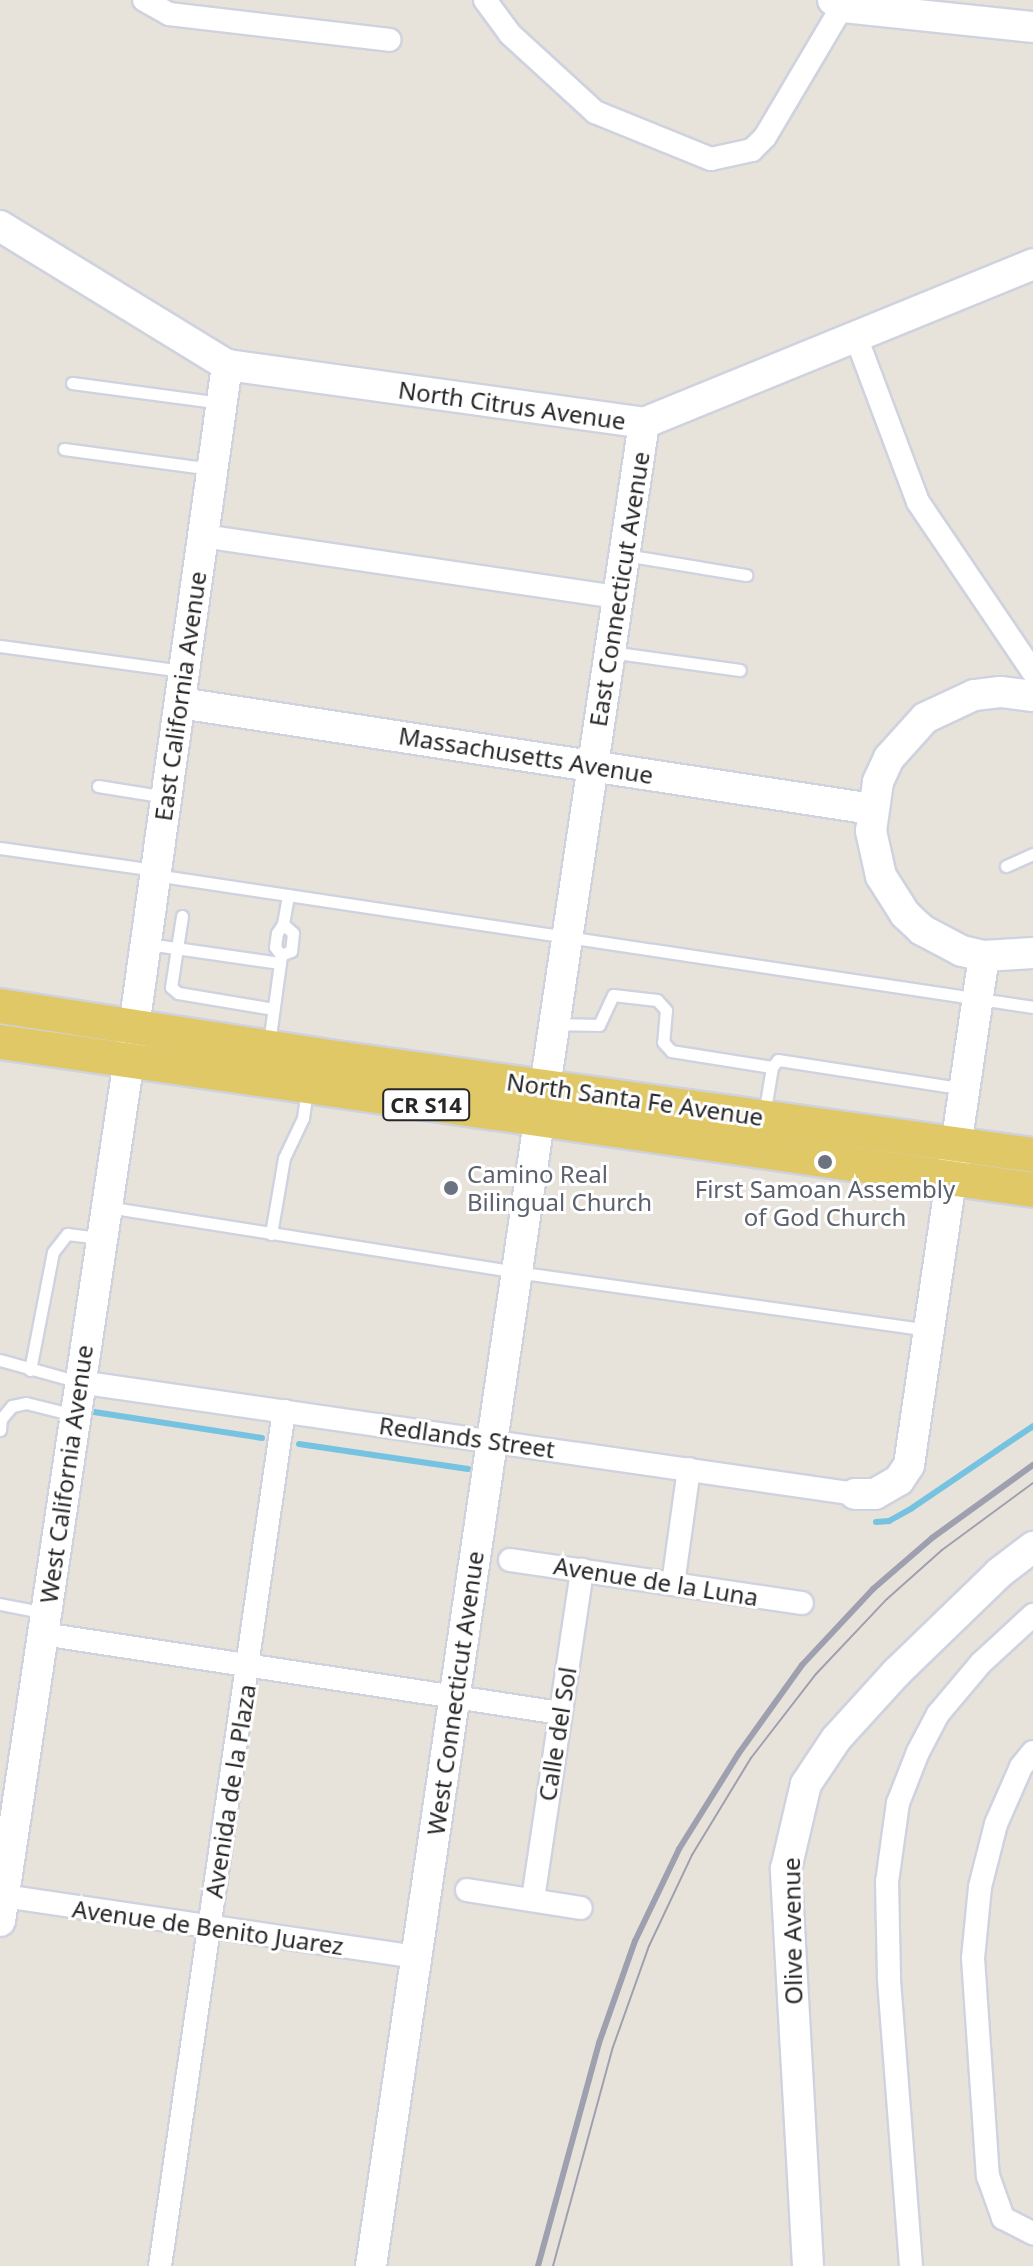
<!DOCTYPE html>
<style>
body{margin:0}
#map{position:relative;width:1033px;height:2266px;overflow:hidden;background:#e8e3da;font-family:"Noto Sans",sans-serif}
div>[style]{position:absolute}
.stream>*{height:6px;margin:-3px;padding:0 3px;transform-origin:3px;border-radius:3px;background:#76c2e1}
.roads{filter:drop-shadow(2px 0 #cfd2df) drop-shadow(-2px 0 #cfd2df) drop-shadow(0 2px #cfd2df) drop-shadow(0 -2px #cfd2df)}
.lane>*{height:11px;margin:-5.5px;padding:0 5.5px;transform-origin:5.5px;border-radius:5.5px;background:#fff}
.street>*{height:22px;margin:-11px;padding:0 11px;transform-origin:11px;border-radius:11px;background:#fff}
.secondary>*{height:30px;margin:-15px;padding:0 15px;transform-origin:15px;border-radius:15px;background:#fff}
.primary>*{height:34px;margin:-17px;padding:0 17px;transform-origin:17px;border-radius:17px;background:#e1c866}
.tram>*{height:2px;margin:-1px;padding:0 1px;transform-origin:1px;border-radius:1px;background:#9ea0b0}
.rail>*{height:6px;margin:-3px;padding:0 3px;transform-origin:3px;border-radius:3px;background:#9ea0b0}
.dots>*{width:22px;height:22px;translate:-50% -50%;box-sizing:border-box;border:4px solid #fff;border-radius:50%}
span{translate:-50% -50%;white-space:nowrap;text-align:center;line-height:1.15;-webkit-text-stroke:6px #fff;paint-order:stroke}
.shield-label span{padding:2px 6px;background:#fff;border:2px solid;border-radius:6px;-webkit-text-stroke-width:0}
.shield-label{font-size:22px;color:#272727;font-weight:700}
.street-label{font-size:24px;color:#272727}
.worship-label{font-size:24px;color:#5b616d}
.left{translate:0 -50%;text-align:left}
</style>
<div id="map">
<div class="stream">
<div style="left:94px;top:1412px;width:170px;rotate:8.8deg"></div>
<div style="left:299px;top:1444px;width:171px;rotate:8.4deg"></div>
<div style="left:876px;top:1522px;width:13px;rotate:-4deg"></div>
<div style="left:889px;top:1521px;width:26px;rotate:-29deg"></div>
<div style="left:912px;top:1508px;width:146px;rotate:-34.1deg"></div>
</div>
<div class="roads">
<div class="lane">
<div style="left:72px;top:383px;width:150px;rotate:7.6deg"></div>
<div style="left:64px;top:449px;width:149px;rotate:7.7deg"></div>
<div style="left:625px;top:555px;width:123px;rotate:9.4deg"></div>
<div style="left:0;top:646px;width:184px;rotate:7.8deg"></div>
<div style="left:610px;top:652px;width:131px;rotate:7.9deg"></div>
<div style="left:98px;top:786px;width:69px;rotate:9.2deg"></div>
<div style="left:0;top:848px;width:157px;rotate:8.1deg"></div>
<div style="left:1006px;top:866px;width:30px;rotate:-24deg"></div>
<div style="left:155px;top:875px;width:888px;rotate:8.55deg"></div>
<div style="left:182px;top:916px;width:72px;rotate:98.8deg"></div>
<div style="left:171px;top:987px;width:9px;rotate:41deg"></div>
<div style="left:178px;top:993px;width:97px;rotate:9.5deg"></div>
<div style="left:283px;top:924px;width:29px;rotate:-80deg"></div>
<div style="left:148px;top:944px;width:133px;rotate:8.2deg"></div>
<div style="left:280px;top:963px;width:81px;rotate:97.8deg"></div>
<div style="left:280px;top:963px;width:8px;rotate:-83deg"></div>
<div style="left:281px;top:955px;width:10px;rotate:-127deg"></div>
<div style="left:275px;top:947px;width:14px;rotate:-82deg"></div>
<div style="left:277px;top:933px;width:11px;rotate:-56deg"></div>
<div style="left:283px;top:924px;width:13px;rotate:42deg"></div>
<div style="left:293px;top:933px;width:18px;rotate:96deg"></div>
<div style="left:291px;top:951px;width:11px;rotate:158deg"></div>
<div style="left:554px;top:1024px;width:45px;rotate:1.3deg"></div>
<div style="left:599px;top:1025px;width:33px;rotate:-65deg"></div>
<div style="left:613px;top:995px;width:44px;rotate:6.5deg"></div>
<div style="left:657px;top:1000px;width:13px;rotate:48deg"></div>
<div style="left:666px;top:1010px;width:32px;rotate:95deg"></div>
<div style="left:663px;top:1042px;width:12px;rotate:48deg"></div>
<div style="left:671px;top:1051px;width:102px;rotate:9deg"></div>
<div style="left:764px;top:1115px;width:49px;rotate:-80.5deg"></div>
<div style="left:772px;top:1067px;width:9px;rotate:-49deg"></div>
<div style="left:778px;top:1060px;width:189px;rotate:8.8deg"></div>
<div style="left:107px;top:1207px;width:414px;rotate:9deg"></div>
<div style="left:516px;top:1272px;width:417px;rotate:8deg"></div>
<div style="left:271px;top:1234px;width:77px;rotate:-80.3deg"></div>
<div style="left:284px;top:1158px;width:44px;rotate:-64.6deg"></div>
<div style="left:303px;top:1118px;width:30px;rotate:-82deg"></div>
<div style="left:0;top:1360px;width:82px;rotate:15.6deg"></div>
<div style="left:30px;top:1370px;width:120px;rotate:-79deg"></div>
<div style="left:53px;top:1252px;width:23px;rotate:-52deg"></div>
<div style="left:67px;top:1234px;width:34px;rotate:7deg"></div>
<div style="left:0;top:1430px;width:11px;rotate:-85deg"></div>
<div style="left:1px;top:1419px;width:17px;rotate:-50deg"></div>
<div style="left:12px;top:1406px;width:14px;rotate:-12deg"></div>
<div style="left:26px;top:1403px;width:49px;rotate:14deg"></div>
<div style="left:0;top:1604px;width:47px;rotate:11.1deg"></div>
</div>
<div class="street">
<div style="left:144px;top:0;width:29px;rotate:29deg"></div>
<div style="left:169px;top:14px;width:222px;rotate:6.7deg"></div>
<div style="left:485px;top:0;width:42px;rotate:53.7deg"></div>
<div style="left:510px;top:34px;width:115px;rotate:42.5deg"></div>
<div style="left:595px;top:112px;width:125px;rotate:22.1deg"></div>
<div style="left:711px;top:159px;width:42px;rotate:-12.4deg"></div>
<div style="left:752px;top:150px;width:18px;rotate:-45deg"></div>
<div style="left:765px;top:137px;width:151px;rotate:-59.4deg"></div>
<div style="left:856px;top:337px;width:176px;rotate:69.4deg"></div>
<div style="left:918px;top:502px;width:205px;rotate:55.9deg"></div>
<div style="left:203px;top:536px;width:419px;rotate:8.4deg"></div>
<div style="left:79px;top:1382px;width:784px;rotate:8.21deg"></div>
<div style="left:510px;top:1560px;width:295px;rotate:8.4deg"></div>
<div style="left:673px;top:1584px;width:116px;rotate:-82.1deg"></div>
<div style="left:43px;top:1634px;width:523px;rotate:8.69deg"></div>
<div style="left:1033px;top:1752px;width:19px;rotate:129deg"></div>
<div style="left:1021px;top:1767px;width:62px;rotate:113.7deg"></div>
<div style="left:996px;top:1824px;width:65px;rotate:104.3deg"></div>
<div style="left:980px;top:1887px;width:71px;rotate:95.6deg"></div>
<div style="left:973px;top:1958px;width:219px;rotate:86.1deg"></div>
<div style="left:988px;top:2176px;width:45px;rotate:70.3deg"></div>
<div style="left:1003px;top:2218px;width:34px;rotate:27deg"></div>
<div style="left:467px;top:1890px;width:115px;rotate:9deg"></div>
<div style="left:4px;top:1896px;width:417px;rotate:8.4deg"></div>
<div style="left:533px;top:1899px;width:333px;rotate:-81.5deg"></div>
<div style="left:160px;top:2266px;width:864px;rotate:-81.75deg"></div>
<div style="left:911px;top:2266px;width:290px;rotate:-94.4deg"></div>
<div style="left:889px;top:1977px;width:95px;rotate:-91.2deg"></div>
<div style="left:887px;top:1882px;width:80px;rotate:-82.1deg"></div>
<div style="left:898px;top:1803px;width:55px;rotate:-68.6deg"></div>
<div style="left:918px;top:1752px;width:43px;rotate:-62.2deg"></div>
<div style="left:938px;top:1714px;width:67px;rotate:-49.9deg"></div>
<div style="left:981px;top:1663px;width:71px;rotate:-42.7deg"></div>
</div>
<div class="secondary">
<div style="left:833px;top:0;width:11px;rotate:38deg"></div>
<div style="left:842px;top:7px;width:192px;rotate:6deg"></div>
<div style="left:0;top:226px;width:266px;rotate:31.5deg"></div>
<div style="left:227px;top:365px;width:421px;rotate:7.9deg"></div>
<div style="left:644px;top:423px;width:420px;rotate:-22.2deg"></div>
<div style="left:1033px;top:696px;width:33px;rotate:-173deg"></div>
<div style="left:1000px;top:692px;width:26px;rotate:173deg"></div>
<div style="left:974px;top:695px;width:54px;rotate:154.9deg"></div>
<div style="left:925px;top:718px;width:54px;rotate:132deg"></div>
<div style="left:889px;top:758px;width:26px;rotate:115deg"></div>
<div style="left:878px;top:782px;width:49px;rotate:98.1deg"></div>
<div style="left:871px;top:831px;width:46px;rotate:77.5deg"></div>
<div style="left:881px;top:876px;width:45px;rotate:57.7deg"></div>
<div style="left:905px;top:914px;width:23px;rotate:43deg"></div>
<div style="left:922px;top:930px;width:45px;rotate:27.7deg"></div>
<div style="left:962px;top:951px;width:23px;rotate:13deg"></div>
<div style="left:984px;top:956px;width:49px;rotate:-3.5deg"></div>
<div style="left:180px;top:703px;width:700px;rotate:8.71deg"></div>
<div style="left:545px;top:1087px;width:671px;rotate:-81.52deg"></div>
<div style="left:855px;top:1494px;width:20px"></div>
<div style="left:875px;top:1494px;width:28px;rotate:-30deg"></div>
<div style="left:899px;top:1480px;width:18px;rotate:-56deg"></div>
<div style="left:909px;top:1465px;width:514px;rotate:-81.62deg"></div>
<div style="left:0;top:1921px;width:904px;rotate:-81.48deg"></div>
<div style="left:134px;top:1027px;width:669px;rotate:-82deg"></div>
<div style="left:371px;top:2266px;width:1157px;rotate:-81.65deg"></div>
<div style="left:808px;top:2266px;width:398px;rotate:-93.2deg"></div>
<div style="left:786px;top:1869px;width:87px;rotate:-76.8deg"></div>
<div style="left:806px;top:1784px;width:54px;rotate:-56.3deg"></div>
<div style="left:836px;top:1739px;width:91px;rotate:-47.7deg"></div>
<div style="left:897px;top:1672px;width:142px;rotate:-44.1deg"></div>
<div style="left:999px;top:1573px;width:43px;rotate:-37.4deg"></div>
</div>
<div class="primary">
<div style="left:0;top:1006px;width:348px;rotate:8.8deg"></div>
<div style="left:344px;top:1059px;width:696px;rotate:7.93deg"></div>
<div style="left:0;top:1042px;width:1044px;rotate:8.15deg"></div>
</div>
</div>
<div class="tram">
<div style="left:553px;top:2266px;width:227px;rotate:-74.7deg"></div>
<div style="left:613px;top:2047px;width:107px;rotate:-70.4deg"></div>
<div style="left:649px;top:1946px;width:101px;rotate:-64.7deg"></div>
<div style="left:692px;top:1855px;width:114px;rotate:-58.7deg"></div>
<div style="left:751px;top:1758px;width:106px;rotate:-52.3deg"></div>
<div style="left:816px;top:1674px;width:103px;rotate:-46.6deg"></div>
<div style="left:887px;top:1599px;width:74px;rotate:-41.7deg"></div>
<div style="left:942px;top:1550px;width:113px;rotate:-36.4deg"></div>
</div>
<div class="rail">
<div style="left:538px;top:2266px;width:231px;rotate:-74.7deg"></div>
<div style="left:599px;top:2043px;width:108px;rotate:-70.6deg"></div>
<div style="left:635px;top:1941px;width:102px;rotate:-64.4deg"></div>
<div style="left:679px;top:1849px;width:113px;rotate:-58deg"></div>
<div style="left:739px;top:1753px;width:108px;rotate:-54.4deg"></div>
<div style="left:802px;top:1665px;width:104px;rotate:-46.9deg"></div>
<div style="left:873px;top:1589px;width:78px;rotate:-40.8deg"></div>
<div style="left:932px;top:1538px;width:125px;rotate:-35.9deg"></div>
</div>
<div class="dots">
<div style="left:825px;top:1162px;background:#6b7280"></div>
<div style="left:451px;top:1188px;background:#6b7280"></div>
</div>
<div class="shield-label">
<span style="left:426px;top:1105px">CR S14</span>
</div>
<div class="street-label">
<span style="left:512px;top:405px;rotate:8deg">North Citrus Avenue</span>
<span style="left:619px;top:589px;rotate:-81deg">East Connecticut Avenue</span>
<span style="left:180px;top:696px;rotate:-82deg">East California Avenue</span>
<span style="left:526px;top:755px;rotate:9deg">Massachusetts Avenue</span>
<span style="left:635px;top:1099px;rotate:8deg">North Santa Fe Avenue</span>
<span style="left:467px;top:1437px;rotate:8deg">Redlands Street</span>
<span style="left:66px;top:1474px;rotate:-82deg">West California Avenue</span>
<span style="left:656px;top:1581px;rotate:9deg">Avenue de la Luna</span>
<span style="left:455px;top:1693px;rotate:-82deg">West Connecticut Avenue</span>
<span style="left:557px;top:1734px;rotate:-81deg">Calle del Sol</span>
<span style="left:230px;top:1791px;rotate:-81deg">Avenida de la Plaza</span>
<span style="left:208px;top:1927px;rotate:8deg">Avenue de Benito Juarez</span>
<span style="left:792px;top:1931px;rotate:-91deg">Olive Avenue</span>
</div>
<div class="worship-label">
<span class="left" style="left:467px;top:1188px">Camino Real<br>Bilingual Church</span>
<span style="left:825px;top:1203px">First Samoan Assembly<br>of God Church</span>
</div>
</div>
